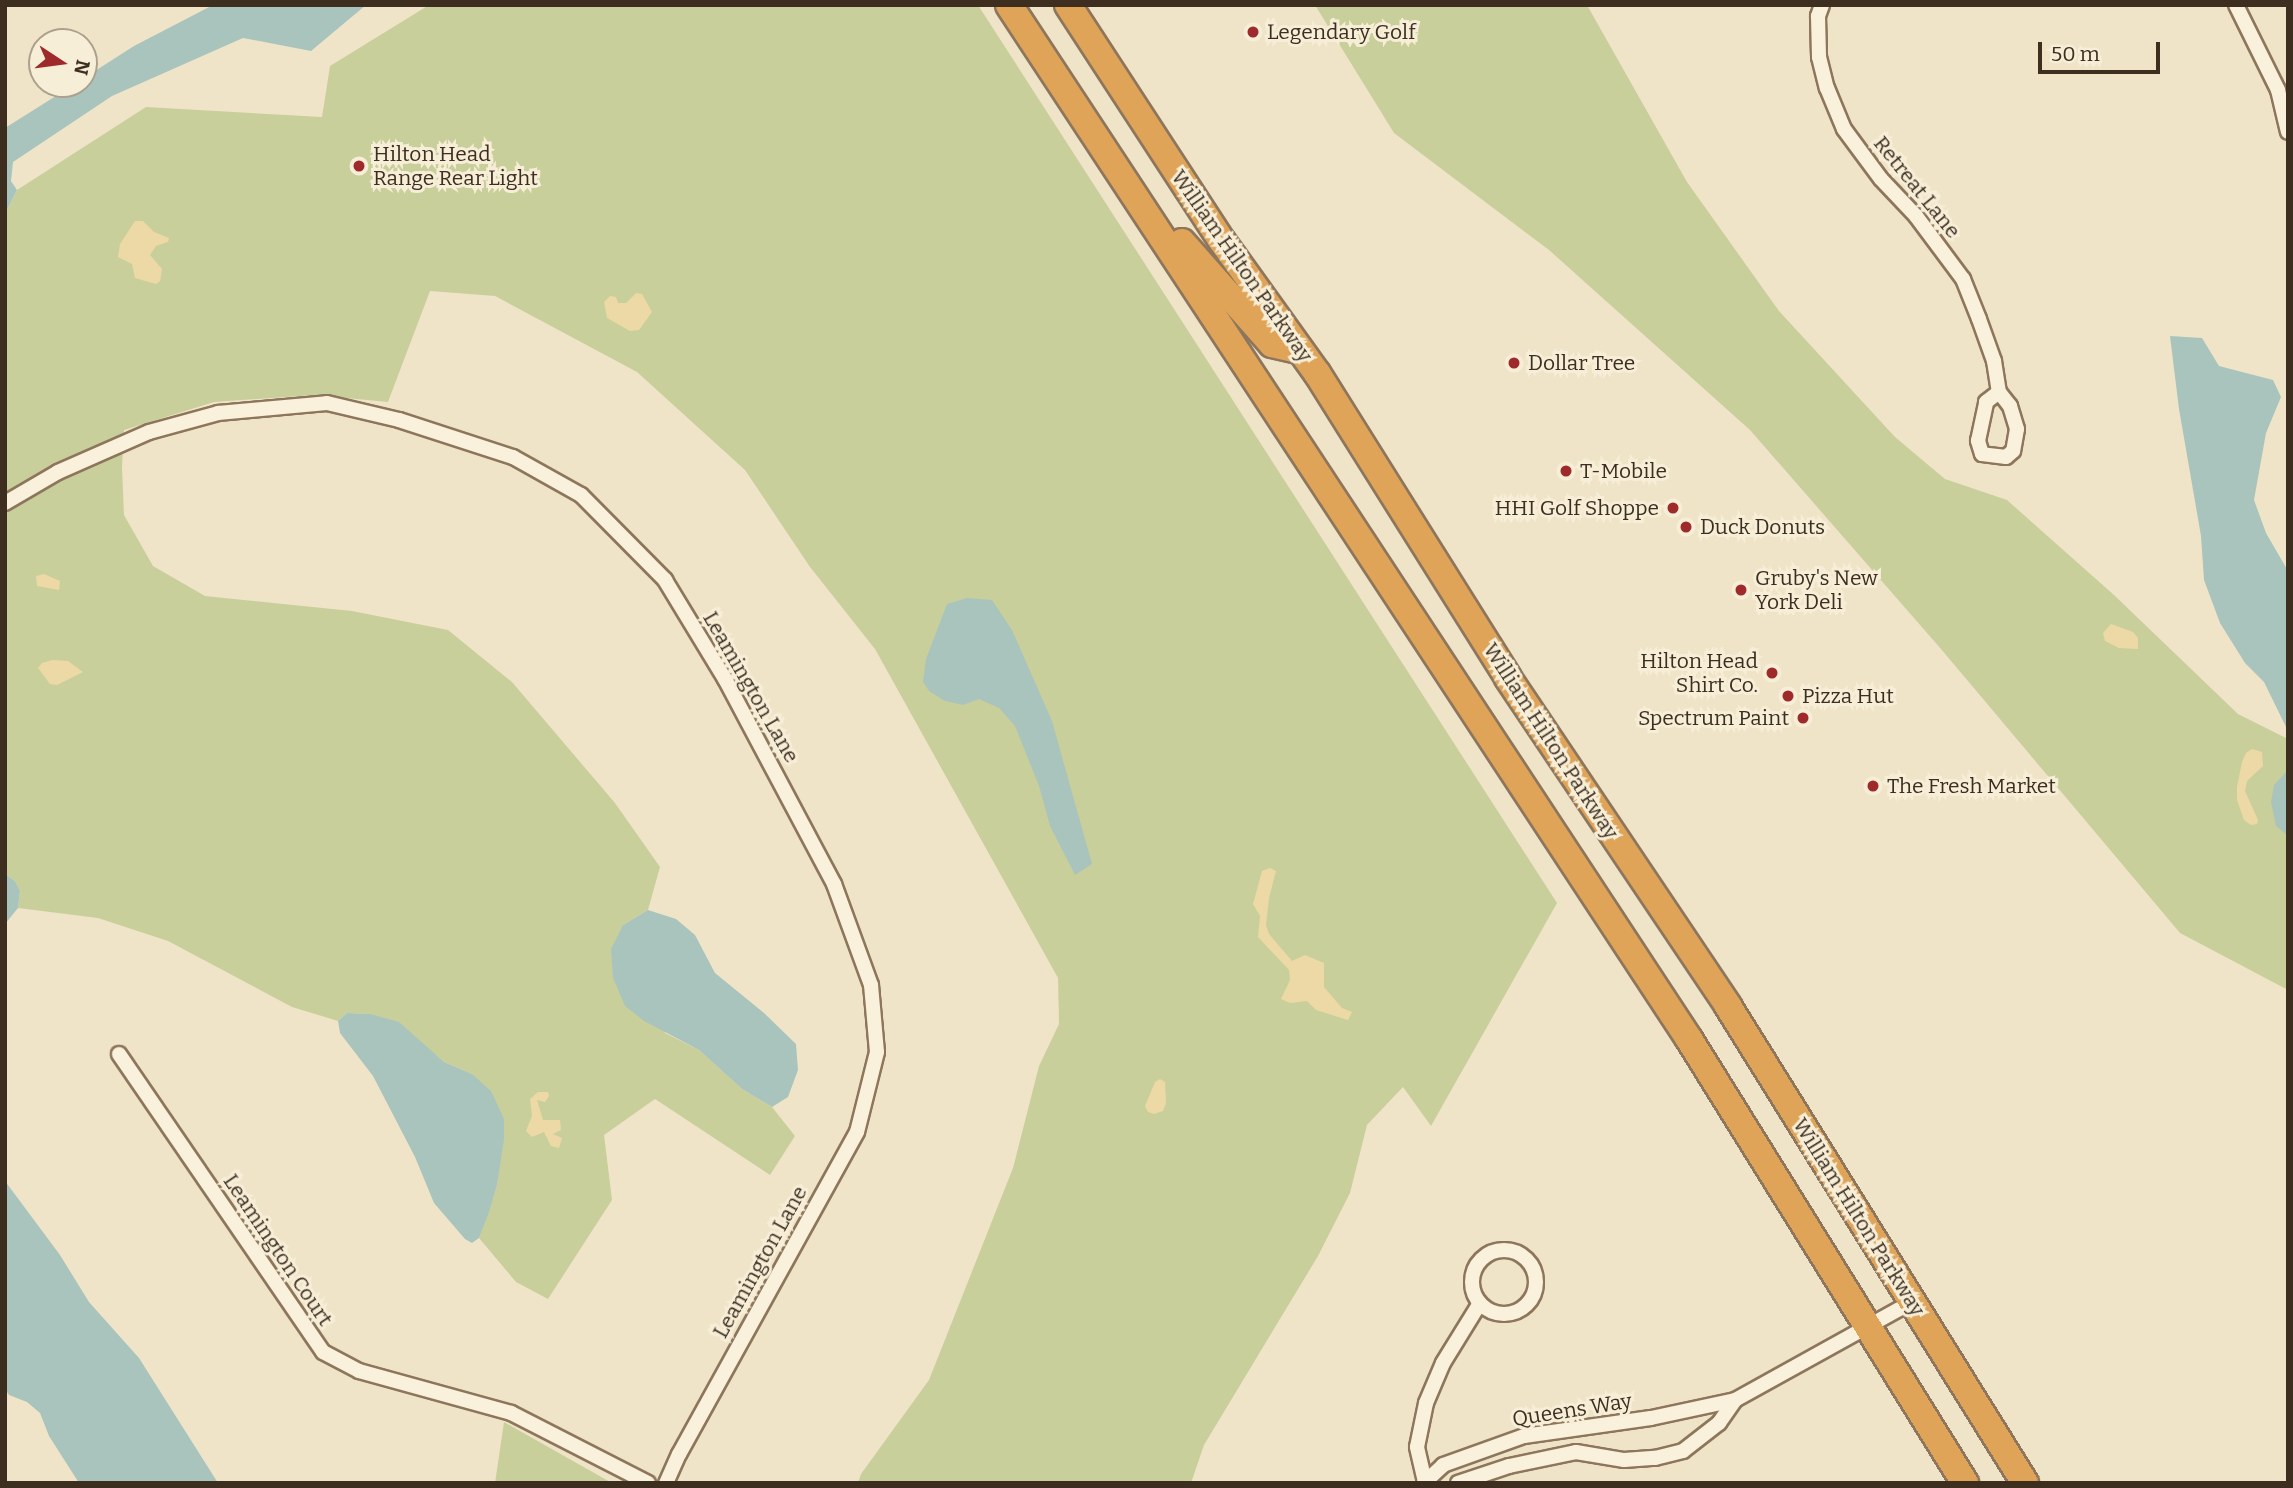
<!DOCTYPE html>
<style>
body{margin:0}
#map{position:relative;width:2293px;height:1488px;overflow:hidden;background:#f0e4c8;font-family:Bitter,serif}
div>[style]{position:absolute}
.green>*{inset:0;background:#c9cf9b}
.sand>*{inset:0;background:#ecd9a5}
.water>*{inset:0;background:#a9c4bc}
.roads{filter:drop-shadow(2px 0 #8d765c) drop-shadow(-2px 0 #8d765c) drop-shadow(0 2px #8d765c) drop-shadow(0 -2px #8d765c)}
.street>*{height:14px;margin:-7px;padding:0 7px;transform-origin:7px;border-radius:7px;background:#faf1dc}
.street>.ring{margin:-7px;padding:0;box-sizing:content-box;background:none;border:14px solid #faf1dc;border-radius:50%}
.highway>*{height:26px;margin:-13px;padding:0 13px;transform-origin:13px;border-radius:13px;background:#e0a458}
.dots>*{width:19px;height:19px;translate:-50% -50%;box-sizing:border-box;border:4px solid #f7eed8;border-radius:50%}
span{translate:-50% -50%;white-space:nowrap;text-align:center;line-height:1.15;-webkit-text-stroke:6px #f7eed8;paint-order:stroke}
.poi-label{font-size:21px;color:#3d2e20}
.left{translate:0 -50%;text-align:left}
.right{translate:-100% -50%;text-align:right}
.street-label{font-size:21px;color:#3d2e20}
.frame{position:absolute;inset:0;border:7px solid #3d2e20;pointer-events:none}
.north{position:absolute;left:28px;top:28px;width:70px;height:70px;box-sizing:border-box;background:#f7eed8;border:2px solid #ada18e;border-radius:50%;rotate:103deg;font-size:19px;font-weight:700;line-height:28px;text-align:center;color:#3d2e20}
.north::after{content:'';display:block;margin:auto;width:24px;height:32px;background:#9e2a2b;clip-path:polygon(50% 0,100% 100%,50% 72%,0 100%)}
.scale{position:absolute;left:2038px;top:42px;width:122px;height:32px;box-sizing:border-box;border:4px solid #3d2e20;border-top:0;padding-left:9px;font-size:21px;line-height:24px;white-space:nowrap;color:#3d2e20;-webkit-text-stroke:5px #f7eed8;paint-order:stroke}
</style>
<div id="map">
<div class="green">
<div style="clip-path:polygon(429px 5px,978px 5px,1557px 903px,1431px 1126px,1403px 1087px,1367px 1125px,1350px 1193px,1318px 1256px,1204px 1445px,1191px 1483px,858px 1483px,861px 1474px,929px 1380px,1013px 1168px,1039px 1066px,1059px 1024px,1058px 978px,875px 649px,810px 567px,745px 470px,637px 372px,495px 296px,430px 291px,388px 402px,315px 395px,214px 402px,124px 430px,122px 467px,124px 515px,153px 566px,205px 596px,352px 611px,448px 630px,512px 682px,615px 803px,660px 867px,648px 910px,623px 925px,665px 1033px,699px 1050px,742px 1089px,772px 1107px,795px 1136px,770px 1175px,655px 1099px,604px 1135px,612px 1200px,548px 1299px,516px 1282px,479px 1238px,497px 1185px,504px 1119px,472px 1074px,444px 1062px,422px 1044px,370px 1014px,347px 1013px,338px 1021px,292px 1007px,168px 941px,98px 918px,18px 908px,20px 891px,15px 881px,5px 874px,5px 214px,17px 190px,146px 107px,322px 117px,330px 66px)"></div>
<div style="clip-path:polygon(1315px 5px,1587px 5px,1687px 182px,1779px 311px,1895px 437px,1945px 479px,2007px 500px,2114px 595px,2238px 714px,2288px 739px,2288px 990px,2180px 933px,1941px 649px,1750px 430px,1549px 250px,1394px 133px)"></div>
<div style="clip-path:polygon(504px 1422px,612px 1483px,495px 1483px)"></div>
</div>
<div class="sand">
<div style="clip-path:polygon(135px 221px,143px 221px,154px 232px,169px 238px,168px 242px,156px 246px,150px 255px,162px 269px,160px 281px,156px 284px,135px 278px,132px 264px,118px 257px,120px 244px)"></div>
<div style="clip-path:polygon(636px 293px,642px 294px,652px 312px,639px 330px,630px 331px,607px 318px,604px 302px,610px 296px,616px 297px,618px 303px,626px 303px)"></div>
<div style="clip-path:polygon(44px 574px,60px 581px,59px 590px,37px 586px,36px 576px)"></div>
<div style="clip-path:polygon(2111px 624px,2133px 632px,2138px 638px,2138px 649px,2119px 648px,2105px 641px,2103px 633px)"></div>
<div style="clip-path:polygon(52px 660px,68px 661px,83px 672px,57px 685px,50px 684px,38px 668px,42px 663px)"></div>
<div style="clip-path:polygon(2252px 749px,2262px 752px,2263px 766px,2247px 781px,2245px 791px,2258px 820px,2257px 824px,2251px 825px,2244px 820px,2237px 800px,2237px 787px,2242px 762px,2246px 753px)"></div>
<div style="clip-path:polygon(1270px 868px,1276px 871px,1269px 898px,1266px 925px,1269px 934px,1292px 961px,1305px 955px,1324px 963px,1324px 987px,1342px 1008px,1352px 1012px,1348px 1020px,1316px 1010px,1307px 1001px,1290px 1003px,1281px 999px,1290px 980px,1289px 970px,1258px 937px,1260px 916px,1253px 904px,1262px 871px)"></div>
<div style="clip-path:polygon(1160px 1079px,1165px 1082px,1166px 1103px,1163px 1111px,1154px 1114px,1148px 1112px,1145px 1106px,1155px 1082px)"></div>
<div style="clip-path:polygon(538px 1092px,548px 1092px,549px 1096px,545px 1102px,537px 1100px,543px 1120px,560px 1120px,561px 1130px,553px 1134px,562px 1138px,559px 1148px,551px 1146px,544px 1132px,532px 1137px,526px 1131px,532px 1116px,530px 1099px)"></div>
</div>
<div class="water">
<div style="clip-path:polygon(213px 5px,366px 5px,311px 51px,243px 38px,112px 96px,13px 162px,11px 181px,17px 190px,5px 214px,5px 128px,75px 84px,84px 84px,84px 78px,134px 46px)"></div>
<div style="clip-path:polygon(2170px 336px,2202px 338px,2219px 366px,2273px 380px,2281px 397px,2266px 433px,2254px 500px,2266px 533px,2288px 571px,2288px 731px,2264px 682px,2245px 663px,2220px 623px,2204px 580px,2201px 536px,2179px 409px)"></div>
<div style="clip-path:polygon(967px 598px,992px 600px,1012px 630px,1052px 721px,1092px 864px,1075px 875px,1050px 826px,1039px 786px,1015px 726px,999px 708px,979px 699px,963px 705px,945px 701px,929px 691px,923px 682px,926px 659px,947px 604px)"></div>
<div style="clip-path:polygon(2288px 770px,2288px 836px,2276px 826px,2271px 802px,2274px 785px)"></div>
<div style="clip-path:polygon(5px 874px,15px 881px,20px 891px,18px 908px,5px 924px)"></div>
<div style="clip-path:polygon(648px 910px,676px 919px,695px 935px,715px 973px,764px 1013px,796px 1044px,798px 1070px,788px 1097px,772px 1107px,742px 1089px,699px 1050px,644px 1021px,625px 1006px,613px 978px,611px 949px,623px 925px)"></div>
<div style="clip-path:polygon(347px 1013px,370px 1014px,399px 1022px,444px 1062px,472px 1074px,491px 1091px,504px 1119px,504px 1139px,497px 1185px,489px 1212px,479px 1238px,472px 1243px,465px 1239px,434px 1203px,415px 1157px,373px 1076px,340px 1033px,338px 1021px)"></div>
<div style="clip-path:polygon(5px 1181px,60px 1255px,89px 1302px,139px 1358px,218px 1483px,79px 1483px,49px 1436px,40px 1413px,27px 1402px,9px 1395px,5px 1389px)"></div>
</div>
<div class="roads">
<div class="street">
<div style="left:1822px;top:5px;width:12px;rotate:110deg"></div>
<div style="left:1818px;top:16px;width:41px;rotate:88.6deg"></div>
<div style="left:1819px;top:57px;width:32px;rotate:76deg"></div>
<div style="left:1827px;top:88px;width:44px;rotate:67.5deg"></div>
<div style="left:1844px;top:129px;width:62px;rotate:53.5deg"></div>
<div style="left:1881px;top:179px;width:51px;rotate:46.6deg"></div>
<div style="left:1916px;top:216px;width:79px;rotate:53.3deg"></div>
<div style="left:1963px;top:279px;width:43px;rotate:68.2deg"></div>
<div style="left:1979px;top:319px;width:45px;rotate:70.3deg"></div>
<div style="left:1994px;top:361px;width:31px;rotate:81deg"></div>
<div style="left:1999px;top:392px;width:18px;rotate:52deg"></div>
<div style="left:2010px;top:406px;width:24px;rotate:73deg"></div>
<div style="left:2017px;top:429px;width:22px;rotate:100deg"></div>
<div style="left:2013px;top:451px;width:9px;rotate:139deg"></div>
<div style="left:2006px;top:457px;width:24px;rotate:-173deg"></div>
<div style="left:1982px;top:454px;width:14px;rotate:-107deg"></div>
<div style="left:1978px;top:441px;width:40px;rotate:-78deg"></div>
<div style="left:1986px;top:402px;width:16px;rotate:-38deg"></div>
<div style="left:2236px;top:5px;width:95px;rotate:63.7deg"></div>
<div style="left:2278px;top:90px;width:43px;rotate:76.6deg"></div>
<div style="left:5px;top:503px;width:61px;rotate:-30.3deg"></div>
<div style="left:58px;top:472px;width:99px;rotate:-23.7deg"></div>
<div style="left:149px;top:432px;width:72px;rotate:-15.4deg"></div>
<div style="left:218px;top:413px;width:109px;rotate:-5.2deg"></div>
<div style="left:327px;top:403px;width:74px;rotate:13.3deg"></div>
<div style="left:399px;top:420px;width:120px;rotate:18deg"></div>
<div style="left:513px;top:457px;width:78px;rotate:29.2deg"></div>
<div style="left:581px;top:495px;width:120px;rotate:45.3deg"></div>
<div style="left:665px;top:580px;width:116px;rotate:58.8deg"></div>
<div style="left:725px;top:679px;width:232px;rotate:62deg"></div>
<div style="left:834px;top:884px;width:108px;rotate:69.9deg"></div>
<div style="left:871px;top:985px;width:67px;rotate:84.9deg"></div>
<div style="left:877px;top:1052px;width:82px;rotate:104deg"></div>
<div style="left:857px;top:1132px;width:368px;rotate:118.9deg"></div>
<div style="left:679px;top:1454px;width:32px;rotate:114deg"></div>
<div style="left:119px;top:1054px;width:361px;rotate:55.6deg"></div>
<div style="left:323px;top:1352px;width:41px;rotate:27.8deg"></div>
<div style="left:359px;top:1371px;width:158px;rotate:15.4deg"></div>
<div style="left:511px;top:1413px;width:154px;rotate:27.1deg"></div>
<div class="ring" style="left:1472px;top:1250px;width:50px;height:50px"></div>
<div style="left:1425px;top:1482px;width:36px;rotate:-103deg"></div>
<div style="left:1417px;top:1447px;width:45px;rotate:-78.4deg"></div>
<div style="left:1426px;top:1403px;width:43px;rotate:-67deg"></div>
<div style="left:1443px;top:1363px;width:70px;rotate:-58.3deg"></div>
<div style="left:1424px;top:1483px;width:26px;rotate:-43deg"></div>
<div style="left:1443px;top:1465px;width:86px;rotate:-19.7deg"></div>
<div style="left:1524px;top:1436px;width:128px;rotate:-8.1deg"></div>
<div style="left:1651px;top:1418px;width:86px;rotate:-12.1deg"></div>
<div style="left:1735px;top:1400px;width:202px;rotate:-29deg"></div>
<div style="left:1458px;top:1483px;width:54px;rotate:-18.4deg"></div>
<div style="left:1509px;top:1466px;width:68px;rotate:-11.8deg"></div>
<div style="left:1576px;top:1452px;width:49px;rotate:9.5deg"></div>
<div style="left:1624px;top:1460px;width:31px;rotate:-4deg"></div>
<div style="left:1655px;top:1458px;width:29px;rotate:-14deg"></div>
<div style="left:1683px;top:1451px;width:46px;rotate:-37.9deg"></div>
<div style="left:1719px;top:1423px;width:28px;rotate:-55deg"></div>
</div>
<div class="highway">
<div style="left:1009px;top:5px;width:1238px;rotate:56.67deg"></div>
<div style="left:1689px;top:1039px;width:523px;rotate:58.13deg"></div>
<div style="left:1068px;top:5px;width:282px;rotate:56.9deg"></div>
<div style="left:1222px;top:241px;width:163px;rotate:54.3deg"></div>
<div style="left:1317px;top:373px;width:360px;rotate:57.9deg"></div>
<div style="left:1508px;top:678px;width:395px;rotate:56.1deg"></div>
<div style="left:1728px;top:1006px;width:562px;rotate:58.09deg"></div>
<div style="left:1182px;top:242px;width:136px;rotate:48.6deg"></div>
<div style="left:1272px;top:344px;width:28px;rotate:13deg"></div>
</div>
</div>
<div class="dots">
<div style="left:1253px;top:32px;background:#9e2a2b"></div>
<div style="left:359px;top:166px;background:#9e2a2b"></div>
<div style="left:1514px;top:363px;background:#9e2a2b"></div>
<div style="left:1566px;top:471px;background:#9e2a2b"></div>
<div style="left:1673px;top:508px;background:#9e2a2b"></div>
<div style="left:1686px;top:527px;background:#9e2a2b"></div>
<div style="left:1741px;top:590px;background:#9e2a2b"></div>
<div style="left:1772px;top:673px;background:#9e2a2b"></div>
<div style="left:1788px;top:696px;background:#9e2a2b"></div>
<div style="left:1803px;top:718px;background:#9e2a2b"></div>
<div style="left:1873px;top:786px;background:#9e2a2b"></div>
</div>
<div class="poi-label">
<span class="left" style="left:1267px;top:32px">Legendary Golf</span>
<span class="left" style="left:373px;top:166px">Hilton Head<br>Range Rear Light</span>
<span class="left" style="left:1528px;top:363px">Dollar Tree</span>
<span class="left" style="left:1580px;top:471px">T-Mobile</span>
<span class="right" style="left:1659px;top:508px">HHI Golf Shoppe</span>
<span class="left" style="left:1700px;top:527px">Duck Donuts</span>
<span class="left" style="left:1755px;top:590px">Gruby's New<br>York Deli</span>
<span class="right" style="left:1758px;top:673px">Hilton Head<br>Shirt Co.</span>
<span class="left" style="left:1802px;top:696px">Pizza Hut</span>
<span class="right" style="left:1789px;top:718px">Spectrum Paint</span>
<span class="left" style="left:1887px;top:786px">The Fresh Market</span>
</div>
<div class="street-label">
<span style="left:1917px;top:187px;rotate:51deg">Retreat Lane</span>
<span style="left:1242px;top:266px;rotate:55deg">William Hilton Parkway</span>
<span style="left:751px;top:687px;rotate:60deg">Leamington Lane</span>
<span style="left:1551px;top:741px;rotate:57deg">William Hilton Parkway</span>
<span style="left:1859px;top:1217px;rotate:58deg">William Hilton Parkway</span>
<span style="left:278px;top:1250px;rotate:56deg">Leamington Court</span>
<span style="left:760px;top:1262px;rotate:-61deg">Leamington Lane</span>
<span style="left:1572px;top:1410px;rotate:-9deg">Queens Way</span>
</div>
<div class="frame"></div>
<div class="north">N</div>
<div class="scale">50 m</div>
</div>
